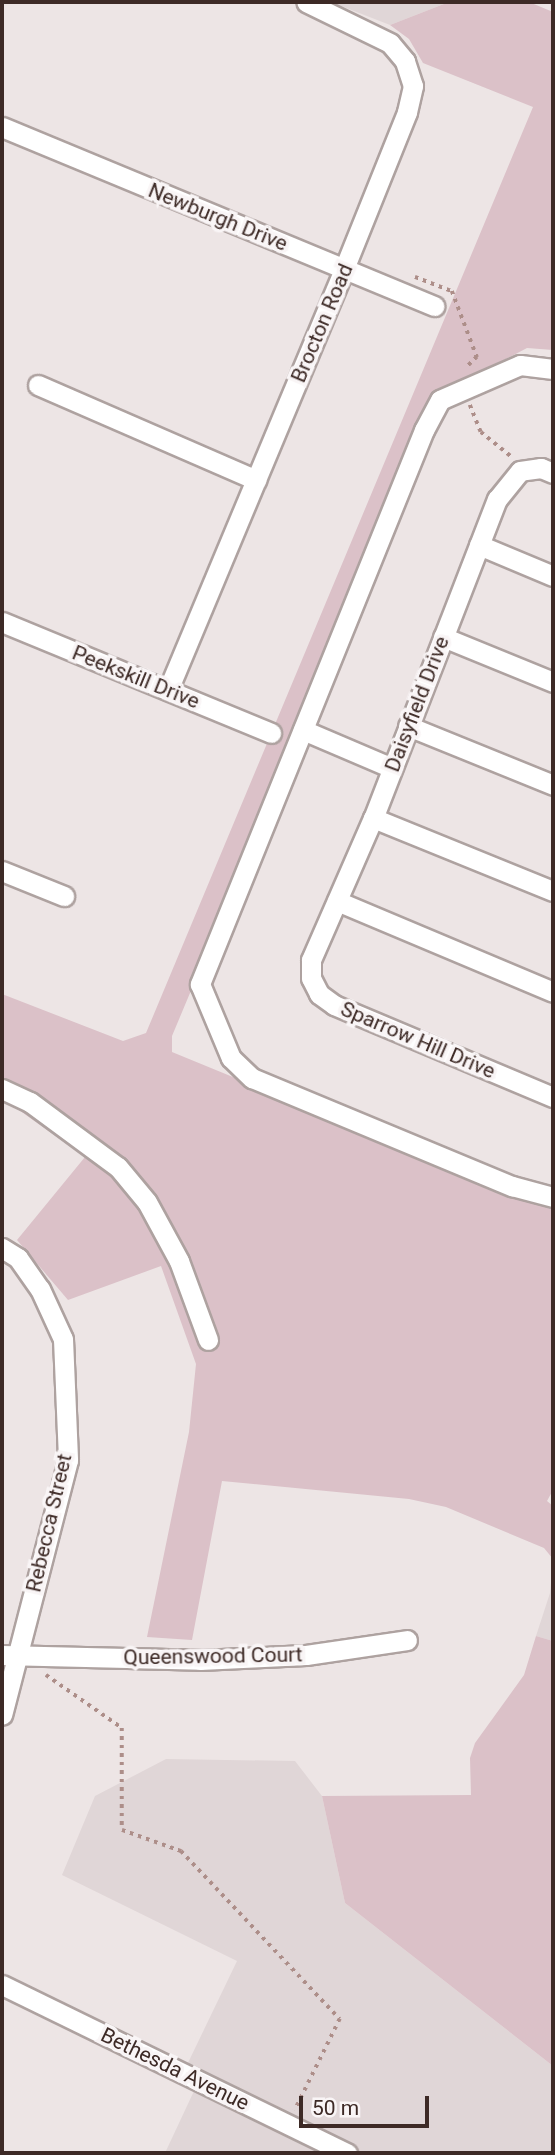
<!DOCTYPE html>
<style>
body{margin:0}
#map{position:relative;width:555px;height:2155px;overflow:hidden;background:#ede5e5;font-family:Roboto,sans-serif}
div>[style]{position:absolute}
.built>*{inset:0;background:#e0d6d7}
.green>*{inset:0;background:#dbc1c8}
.path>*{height:3.5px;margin-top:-1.75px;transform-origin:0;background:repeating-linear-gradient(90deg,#ad8e89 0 3.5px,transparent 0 8.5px)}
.roads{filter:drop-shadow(2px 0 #aea2a0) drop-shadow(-2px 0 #aea2a0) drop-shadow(0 2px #aea2a0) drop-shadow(0 -2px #aea2a0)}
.minor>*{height:19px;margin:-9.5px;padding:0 9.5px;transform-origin:9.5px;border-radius:9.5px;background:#fff}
span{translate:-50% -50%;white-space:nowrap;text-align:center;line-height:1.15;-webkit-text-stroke:7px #f9f5f6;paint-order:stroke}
.street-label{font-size:21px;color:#3d2a26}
.frame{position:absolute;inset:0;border:4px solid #3d2a26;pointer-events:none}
.scale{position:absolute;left:299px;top:2096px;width:130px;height:32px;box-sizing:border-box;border:4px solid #3d2a26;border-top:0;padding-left:9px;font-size:21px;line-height:24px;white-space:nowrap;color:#3d2a26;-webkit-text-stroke:5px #f9f5f6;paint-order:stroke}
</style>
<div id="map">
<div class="built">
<div style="clip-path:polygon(331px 2px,449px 2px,390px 25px)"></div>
<div style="clip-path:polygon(553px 1562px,553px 1641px,536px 1636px,550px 1593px)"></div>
<div style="clip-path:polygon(166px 1759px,295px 1761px,322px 1796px,345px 1903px,553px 2066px,553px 2153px,165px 2153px,201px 2076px,186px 2067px,237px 1961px,62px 1875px,95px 1796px)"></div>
</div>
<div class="green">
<div style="clip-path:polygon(449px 2px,529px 2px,553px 12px,553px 350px,527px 348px,454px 386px,434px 411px,172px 1036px,172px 1052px,553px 1208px,553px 1490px,547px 1501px,553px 1506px,553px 1559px,544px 1548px,446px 1507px,409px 1499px,222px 1481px,192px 1640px,147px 1637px,189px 1432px,196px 1364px,161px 1266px,68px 1300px,17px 1240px,85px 1157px,2px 1098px,2px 994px,123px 1041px,146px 1033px,533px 107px,423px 63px,409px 39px,390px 25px)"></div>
<div style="clip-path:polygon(536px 1636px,553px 1641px,553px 2066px,345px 1903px,322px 1796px,471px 1795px,470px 1758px,475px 1743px,524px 1675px)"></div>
</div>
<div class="path">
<div style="left:415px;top:277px;width:40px;rotate:21deg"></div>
<div style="left:452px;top:291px;width:71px;rotate:69.3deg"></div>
<div style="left:477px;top:357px;width:16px;rotate:135deg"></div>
<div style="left:470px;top:405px;width:29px;rotate:68deg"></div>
<div style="left:481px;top:432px;width:40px;rotate:39deg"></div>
<div style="left:46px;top:1675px;width:93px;rotate:34.9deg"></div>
<div style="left:122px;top:1728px;width:102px;rotate:90deg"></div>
<div style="left:122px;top:1830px;width:63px;rotate:19.6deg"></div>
<div style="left:181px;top:1851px;width:231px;rotate:46.6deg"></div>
<div style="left:340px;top:2019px;width:102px;rotate:116.3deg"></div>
</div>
<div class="roads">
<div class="minor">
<div style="left:2px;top:127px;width:468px;rotate:22.5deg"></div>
<div style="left:553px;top:369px;width:33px;rotate:-173deg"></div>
<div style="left:520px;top:365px;width:87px;rotate:156.4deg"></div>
<div style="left:440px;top:400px;width:34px;rotate:118deg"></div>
<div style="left:424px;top:430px;width:598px;rotate:112.02deg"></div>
<div style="left:200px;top:984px;width:80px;rotate:67.3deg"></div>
<div style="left:231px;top:1058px;width:29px;rotate:44deg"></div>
<div style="left:252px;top:1078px;width:282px;rotate:22.6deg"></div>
<div style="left:512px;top:1186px;width:42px;rotate:15deg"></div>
<div style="left:38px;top:385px;width:238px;rotate:23.5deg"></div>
<div style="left:553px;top:473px;width:13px;rotate:-157deg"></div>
<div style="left:541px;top:468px;width:21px;rotate:172deg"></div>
<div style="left:520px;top:471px;width:36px;rotate:129deg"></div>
<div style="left:497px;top:499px;width:342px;rotate:111.2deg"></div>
<div style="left:373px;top:818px;width:155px;rotate:113.6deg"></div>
<div style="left:311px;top:960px;width:18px;rotate:90deg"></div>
<div style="left:311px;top:978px;width:18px;rotate:63deg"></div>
<div style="left:319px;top:994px;width:19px;rotate:36deg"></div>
<div style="left:334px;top:1005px;width:238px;rotate:22.8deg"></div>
<div style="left:479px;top:545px;width:80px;rotate:22.7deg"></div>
<div style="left:2px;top:622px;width:291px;rotate:22.4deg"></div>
<div style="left:443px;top:637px;width:119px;rotate:22.2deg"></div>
<div style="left:168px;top:690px;width:456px;rotate:-67.3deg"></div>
<div style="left:344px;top:269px;width:169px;rotate:-68.1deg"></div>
<div style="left:407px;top:112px;width:27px;rotate:-77deg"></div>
<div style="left:413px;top:86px;width:26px;rotate:-108deg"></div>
<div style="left:405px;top:61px;width:23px;rotate:-130deg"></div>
<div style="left:390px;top:43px;width:93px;rotate:-154deg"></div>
<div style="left:408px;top:726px;width:157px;rotate:22.1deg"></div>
<div style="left:303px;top:730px;width:97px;rotate:23.1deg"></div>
<div style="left:373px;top:818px;width:194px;rotate:22.1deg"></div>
<div style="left:2px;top:871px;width:67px;rotate:22deg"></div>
<div style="left:337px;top:901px;width:234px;rotate:22.8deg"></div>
<div style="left:2px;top:1089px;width:31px;rotate:25deg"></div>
<div style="left:30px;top:1102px;width:109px;rotate:36.5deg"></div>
<div style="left:118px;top:1167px;width:45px;rotate:50.4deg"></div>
<div style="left:147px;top:1202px;width:67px;rotate:61.5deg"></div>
<div style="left:179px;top:1261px;width:84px;rotate:69.8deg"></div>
<div style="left:2px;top:1248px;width:19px;rotate:32deg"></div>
<div style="left:18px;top:1258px;width:38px;rotate:55deg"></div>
<div style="left:40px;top:1289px;width:55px;rotate:65.3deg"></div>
<div style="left:63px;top:1339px;width:121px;rotate:87.6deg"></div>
<div style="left:68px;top:1460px;width:263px;rotate:104.5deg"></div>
<div style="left:2px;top:1655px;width:198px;rotate:1.4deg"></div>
<div style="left:200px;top:1660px;width:106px;rotate:-2.7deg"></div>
<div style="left:306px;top:1655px;width:102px;rotate:-8.4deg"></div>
<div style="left:2px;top:1985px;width:384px;rotate:26deg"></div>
</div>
</div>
<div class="street-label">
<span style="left:218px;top:217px;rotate:22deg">Newburgh Drive</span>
<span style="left:322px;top:323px;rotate:-67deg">Brocton Road</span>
<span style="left:136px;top:677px;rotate:22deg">Peekskill Drive</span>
<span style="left:417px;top:704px;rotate:-69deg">Daisyfield Drive</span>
<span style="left:418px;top:1040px;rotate:23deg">Sparrow Hill Drive</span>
<span style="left:49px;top:1523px;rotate:-77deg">Rebecca Street</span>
<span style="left:213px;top:1656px;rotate:-1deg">Queenswood Court</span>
<span style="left:175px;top:2069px;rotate:26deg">Bethesda Avenue</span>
</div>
<div class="frame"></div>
<div class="scale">50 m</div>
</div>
